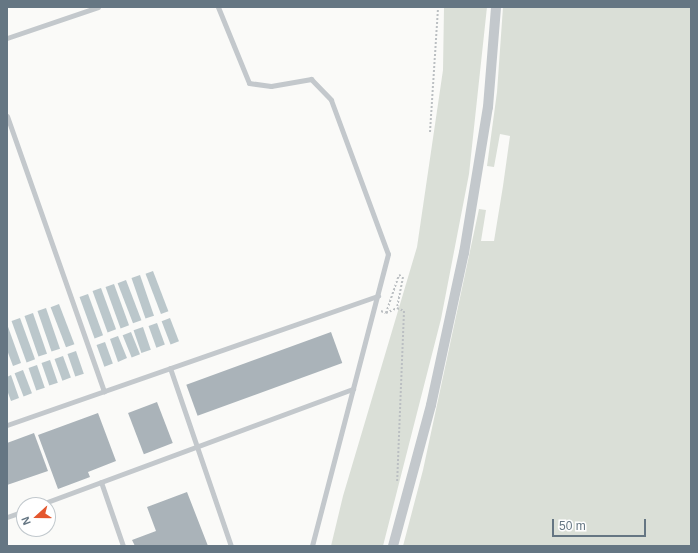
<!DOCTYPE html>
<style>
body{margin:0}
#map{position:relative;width:698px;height:553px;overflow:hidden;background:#fafaf8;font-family:Arial,sans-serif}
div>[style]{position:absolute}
.green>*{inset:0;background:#dadfd7}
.water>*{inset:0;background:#bbc7cb;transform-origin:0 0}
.building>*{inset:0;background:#aab3b9;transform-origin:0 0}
.path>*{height:2px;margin-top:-1px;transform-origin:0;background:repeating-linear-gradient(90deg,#bbbfc2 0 2px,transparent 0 4px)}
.service>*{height:5px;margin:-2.5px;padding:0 2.5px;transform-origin:2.5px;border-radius:2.5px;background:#c3c8cc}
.minor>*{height:10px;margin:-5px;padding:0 5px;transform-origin:5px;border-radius:5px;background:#c3c8cc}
span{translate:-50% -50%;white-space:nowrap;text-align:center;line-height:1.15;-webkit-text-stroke:4px #fff;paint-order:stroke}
.frame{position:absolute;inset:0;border:8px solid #657683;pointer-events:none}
.north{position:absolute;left:16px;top:497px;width:40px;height:40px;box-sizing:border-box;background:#fff;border:1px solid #c1c8cd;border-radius:50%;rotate:249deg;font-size:11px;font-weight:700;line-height:16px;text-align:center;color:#657683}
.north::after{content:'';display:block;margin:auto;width:14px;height:18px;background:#e4572e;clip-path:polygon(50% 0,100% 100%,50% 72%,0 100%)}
.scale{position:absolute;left:552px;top:519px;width:94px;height:18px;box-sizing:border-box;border:2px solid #657683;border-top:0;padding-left:5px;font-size:12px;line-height:14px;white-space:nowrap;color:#657683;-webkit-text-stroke:3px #fff;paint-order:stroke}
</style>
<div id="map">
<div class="green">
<div style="clip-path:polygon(444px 7px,487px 7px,469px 174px,441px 319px,383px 546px,331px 546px,343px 496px,417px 247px,443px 70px)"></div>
<div style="clip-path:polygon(503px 7px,691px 7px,691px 546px,403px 546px,423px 470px,479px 209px,486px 210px,481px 241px,494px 241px,503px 186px,510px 136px,500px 134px,494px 167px,487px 166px,497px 92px)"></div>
</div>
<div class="water">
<div style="left:153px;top:271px;width:43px;height:8px;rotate:69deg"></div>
<div style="left:140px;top:275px;width:43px;height:9px;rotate:71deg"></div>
<div style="left:126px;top:280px;width:43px;height:9px;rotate:69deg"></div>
<div style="left:114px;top:284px;width:44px;height:9px;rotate:70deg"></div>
<div style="left:101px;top:288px;width:44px;height:9px;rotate:70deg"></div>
<div style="left:88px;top:294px;width:44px;height:9px;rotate:70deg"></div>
<div style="left:59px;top:304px;width:43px;height:9px;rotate:69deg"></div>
<div style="left:46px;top:308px;width:43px;height:9px;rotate:71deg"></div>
<div style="left:33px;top:313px;width:43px;height:9px;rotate:71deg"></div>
<div style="left:20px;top:318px;width:44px;height:9px;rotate:70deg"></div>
<div style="left:170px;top:318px;width:25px;height:9px;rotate:69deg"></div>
<div style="left:157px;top:323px;width:23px;height:9px;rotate:70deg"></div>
<div style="clip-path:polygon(7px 324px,21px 363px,13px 366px,7px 350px)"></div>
<div style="left:143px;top:327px;width:24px;height:10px;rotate:71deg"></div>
<div style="left:131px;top:332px;width:24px;height:9px;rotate:68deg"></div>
<div style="clip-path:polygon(118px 336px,127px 358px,118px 362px,110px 339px)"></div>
<div style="left:105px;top:342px;width:23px;height:9px;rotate:70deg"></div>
<div style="left:76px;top:351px;width:24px;height:9px;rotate:71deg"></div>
<div style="left:63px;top:356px;width:23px;height:9px;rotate:70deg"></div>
<div style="left:50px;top:360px;width:24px;height:9px;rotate:71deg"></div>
<div style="left:37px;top:365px;width:24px;height:9px;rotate:71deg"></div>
<div style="left:23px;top:370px;width:25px;height:9px;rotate:69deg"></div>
<div style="clip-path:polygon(11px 375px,19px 398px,11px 401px,7px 390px,7px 377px)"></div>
</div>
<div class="building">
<div style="left:331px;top:332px;width:33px;height:154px;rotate:70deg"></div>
<div style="left:157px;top:402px;width:44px;height:31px;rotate:69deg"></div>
<div style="clip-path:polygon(98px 413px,116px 461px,88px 472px,90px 477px,58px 489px,38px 435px)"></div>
<div style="clip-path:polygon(34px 433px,48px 471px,7px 485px,7px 443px)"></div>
<div style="clip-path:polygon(187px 492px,208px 546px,135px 546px,132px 540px,156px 531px,147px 507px)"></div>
</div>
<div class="path">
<div style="left:430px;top:132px;width:125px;rotate:-86.3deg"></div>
<div style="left:381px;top:311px;width:5px;rotate:22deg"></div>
<div style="left:386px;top:313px;width:40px;rotate:-71.1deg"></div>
<div style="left:399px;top:275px;width:4px;rotate:27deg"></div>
<div style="left:403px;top:277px;width:32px;rotate:101deg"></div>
<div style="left:397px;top:308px;width:8px;rotate:23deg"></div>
<div style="left:404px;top:311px;width:172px;rotate:92.3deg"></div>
<div style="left:386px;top:313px;width:12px;rotate:-24deg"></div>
</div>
<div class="service">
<div style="left:218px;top:7px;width:82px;rotate:67.8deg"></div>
<div style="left:249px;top:83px;width:22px;rotate:8deg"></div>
<div style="left:271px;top:86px;width:41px;rotate:-9.9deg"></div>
<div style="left:311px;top:79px;width:29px;rotate:46deg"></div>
<div style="left:331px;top:100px;width:164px;rotate:69.7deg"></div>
<div style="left:388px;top:254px;width:302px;rotate:104.6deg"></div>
<div style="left:7px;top:38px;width:96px;rotate:-18.8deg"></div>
<div style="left:7px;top:116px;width:292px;rotate:70.6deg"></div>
<div style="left:170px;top:368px;width:188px;rotate:71.1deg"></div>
<div style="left:7px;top:425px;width:393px;rotate:-19.2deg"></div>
<div style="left:101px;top:482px;width:68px;rotate:71deg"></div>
<div style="left:39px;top:505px;width:335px;rotate:-20.3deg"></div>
<div style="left:7px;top:517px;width:18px;rotate:-19deg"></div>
</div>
<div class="minor">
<div style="left:393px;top:546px;width:146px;rotate:-74.9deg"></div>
<div style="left:431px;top:405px;width:156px;rotate:-77.8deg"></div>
<div style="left:464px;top:253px;width:148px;rotate:-80.7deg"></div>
<div style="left:488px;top:107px;width:100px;rotate:-85.4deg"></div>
</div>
<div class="frame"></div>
<div class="north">N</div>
<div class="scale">50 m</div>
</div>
